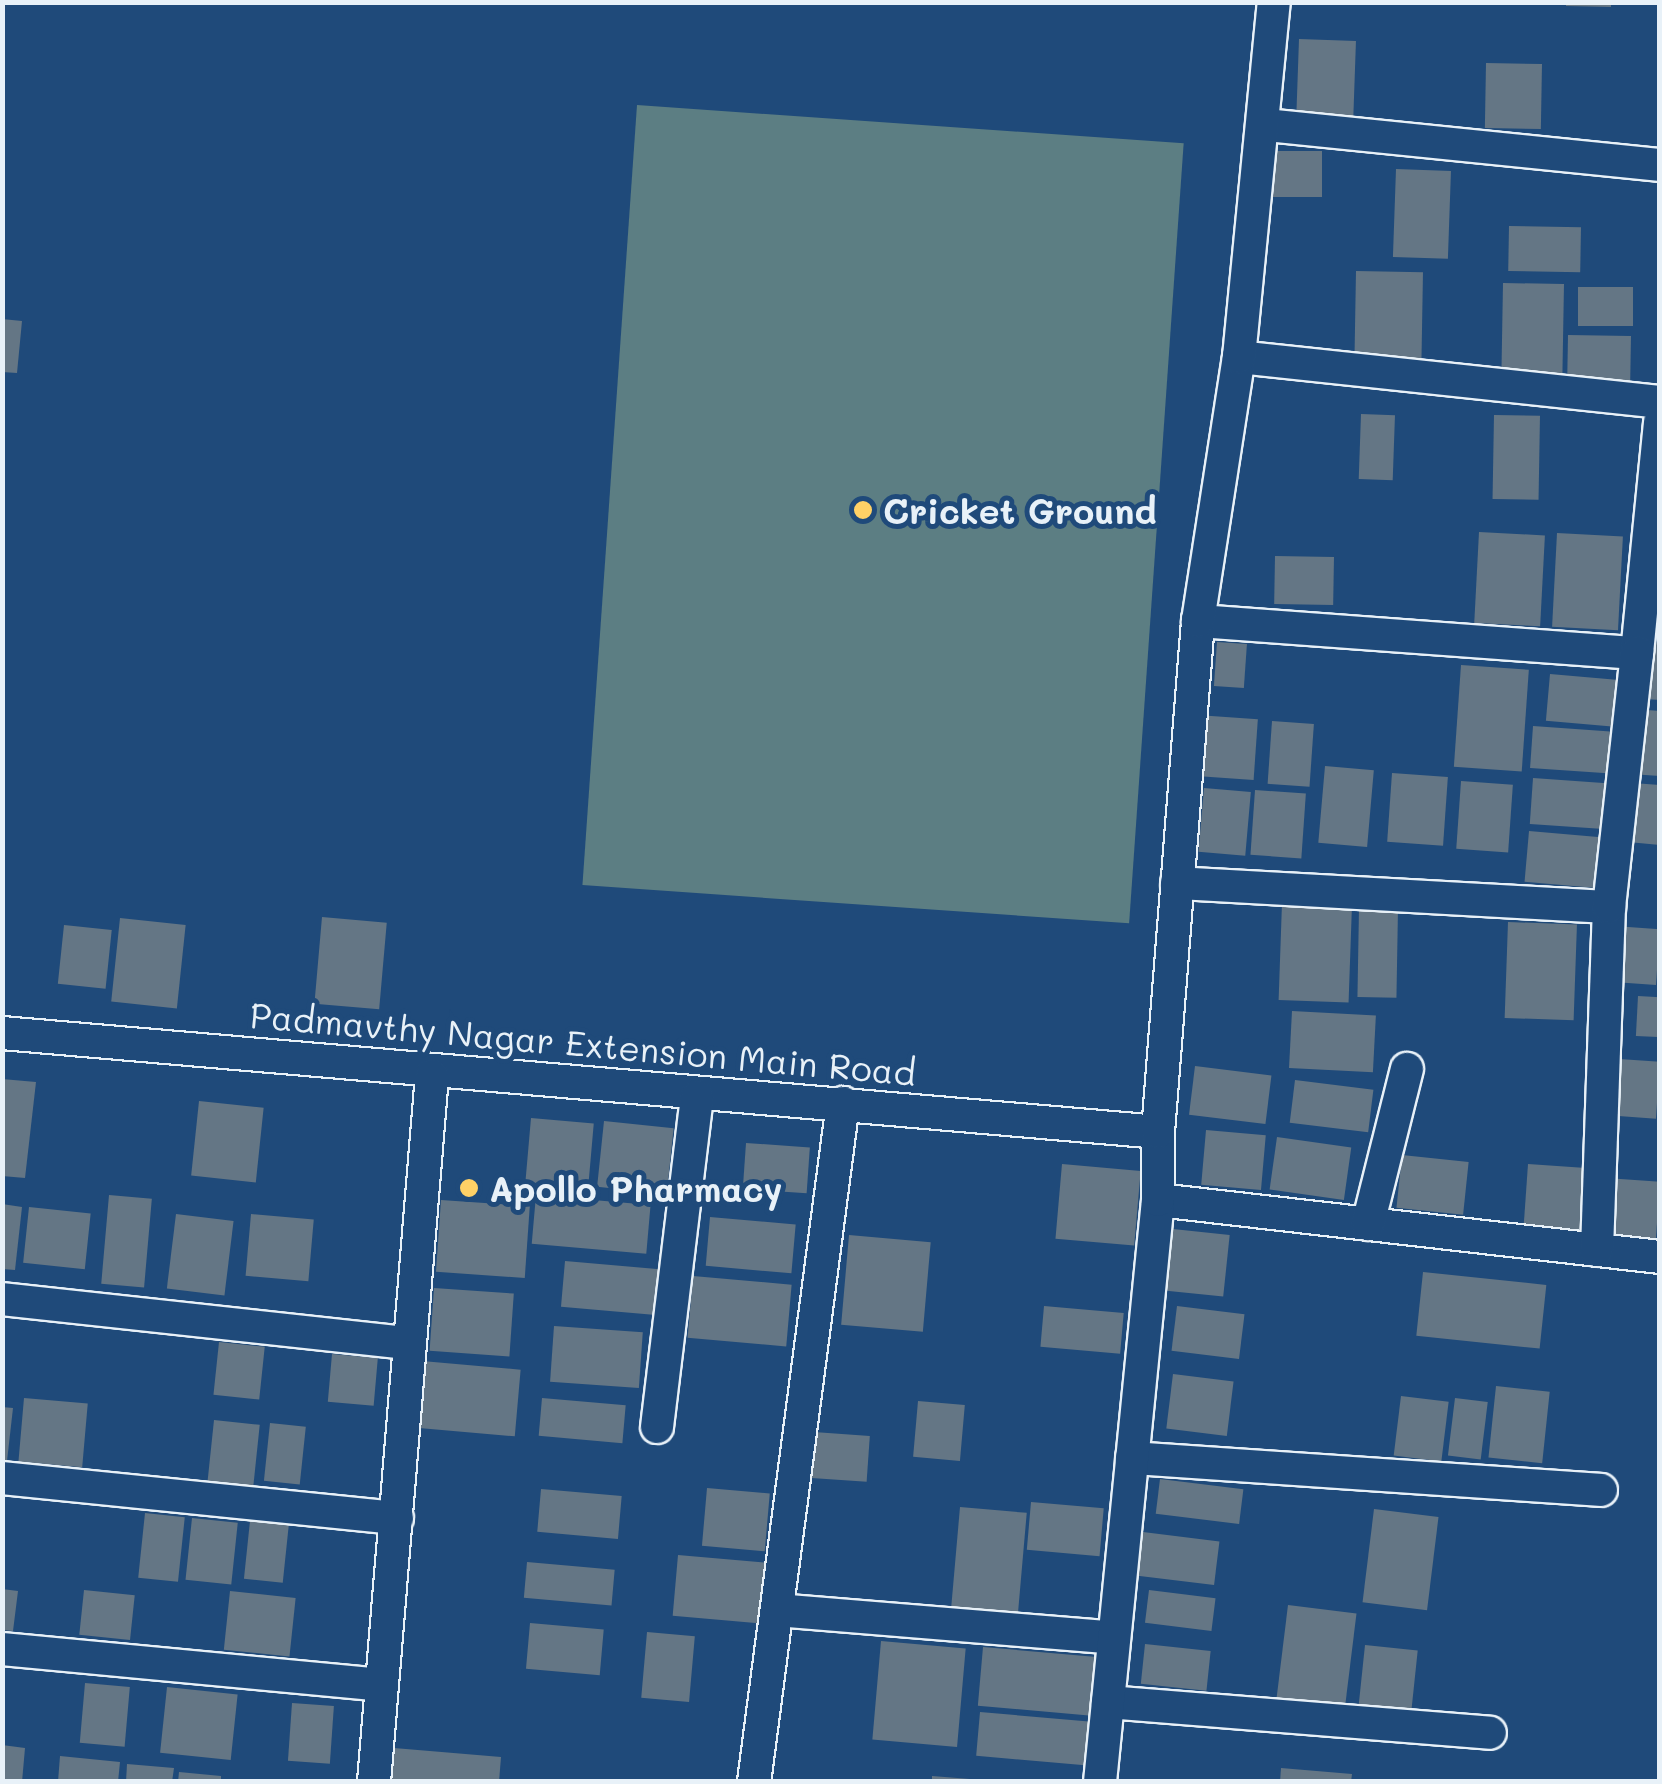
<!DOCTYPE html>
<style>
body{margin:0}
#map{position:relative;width:1662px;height:1784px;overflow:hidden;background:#1f4a7a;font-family:Mali,sans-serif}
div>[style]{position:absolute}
.green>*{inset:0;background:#5c7e83;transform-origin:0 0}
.building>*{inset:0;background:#647685;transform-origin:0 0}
.roads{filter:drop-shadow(2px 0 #e8f1f8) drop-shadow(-2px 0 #e8f1f8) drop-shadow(0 2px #e8f1f8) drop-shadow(0 -2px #e8f1f8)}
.street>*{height:32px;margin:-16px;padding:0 16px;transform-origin:16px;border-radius:16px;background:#1f4a7a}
.dots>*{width:28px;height:28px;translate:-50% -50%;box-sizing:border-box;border:5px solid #1f4a7a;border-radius:50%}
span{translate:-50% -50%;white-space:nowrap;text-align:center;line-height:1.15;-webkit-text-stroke:10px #1f4a7a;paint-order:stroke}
.poi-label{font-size:35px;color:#e8f1f8;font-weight:700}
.left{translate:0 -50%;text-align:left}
.street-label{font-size:35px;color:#e8f1f8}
.frame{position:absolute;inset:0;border:5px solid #e8f1f8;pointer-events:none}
</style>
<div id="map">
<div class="green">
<div style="left:637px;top:105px;width:548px;height:782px;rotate:4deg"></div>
</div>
<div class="building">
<div style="clip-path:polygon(1566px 2px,1611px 2px,1611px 7px,1566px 6px)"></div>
<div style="left:1299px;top:39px;width:57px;height:80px;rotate:2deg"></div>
<div style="left:1486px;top:63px;width:56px;height:65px;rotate:1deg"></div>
<div style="left:1270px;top:151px;width:52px;height:46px"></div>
<div style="left:1396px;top:169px;width:55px;height:88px;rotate:2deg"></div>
<div style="left:1509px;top:226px;width:72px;height:45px;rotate:1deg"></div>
<div style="left:1356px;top:271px;width:67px;height:86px;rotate:1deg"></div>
<div style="left:1503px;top:283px;width:61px;height:96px;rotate:1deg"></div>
<div style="left:1578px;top:287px;width:55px;height:39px"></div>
<div style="clip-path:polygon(2px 319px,22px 321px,17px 373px,2px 372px)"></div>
<div style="left:1568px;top:335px;width:63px;height:49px;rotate:1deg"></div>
<div style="left:1361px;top:414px;width:34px;height:65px;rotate:2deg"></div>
<div style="left:1494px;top:415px;width:46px;height:84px;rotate:1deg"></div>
<div style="left:1479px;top:532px;width:66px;height:91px;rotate:3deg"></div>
<div style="left:1557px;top:533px;width:66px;height:94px;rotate:3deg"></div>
<div style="left:1275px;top:556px;width:59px;height:48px;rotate:1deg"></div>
<div style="left:1217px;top:642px;width:30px;height:44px;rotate:4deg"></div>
<div style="clip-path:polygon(1649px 642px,1660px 643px,1660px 700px,1645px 699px)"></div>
<div style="left:1461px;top:665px;width:68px;height:102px;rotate:4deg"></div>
<div style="left:1550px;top:674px;width:72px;height:47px;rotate:5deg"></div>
<div style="clip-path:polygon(1634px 709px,1660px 711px,1660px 776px,1630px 774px)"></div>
<div style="left:1197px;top:715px;width:61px;height:61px;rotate:4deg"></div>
<div style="left:1272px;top:721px;width:42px;height:63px;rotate:4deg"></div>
<div style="left:1533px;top:726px;width:81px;height:42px;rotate:4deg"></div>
<div style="left:1325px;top:766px;width:49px;height:77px;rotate:5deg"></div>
<div style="left:1392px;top:773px;width:56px;height:69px;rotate:4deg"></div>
<div style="left:1533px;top:778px;width:74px;height:46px;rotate:4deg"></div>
<div style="left:1461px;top:781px;width:52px;height:68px;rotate:4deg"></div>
<div style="clip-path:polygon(1633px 783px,1660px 785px,1660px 845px,1628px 842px)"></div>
<div style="left:1204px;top:788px;width:47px;height:64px;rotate:5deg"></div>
<div style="left:1255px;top:790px;width:51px;height:65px;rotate:4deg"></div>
<div style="left:1529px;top:831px;width:75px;height:51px;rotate:5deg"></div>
<div style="left:1282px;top:903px;width:70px;height:97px;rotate:2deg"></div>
<div style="left:1359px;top:908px;width:39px;height:89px;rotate:1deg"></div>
<div style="left:322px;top:917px;width:65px;height:87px;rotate:5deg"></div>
<div style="left:120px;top:918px;width:66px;height:84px;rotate:6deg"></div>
<div style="left:1508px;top:922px;width:69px;height:96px;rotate:2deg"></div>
<div style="left:64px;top:925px;width:48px;height:59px;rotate:6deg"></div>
<div style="left:1614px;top:926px;width:46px;height:56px;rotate:4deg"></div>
<div style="left:1638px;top:996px;width:22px;height:40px;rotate:3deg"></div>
<div style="left:1292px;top:1011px;width:84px;height:57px;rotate:3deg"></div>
<div style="left:1619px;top:1059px;width:41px;height:57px;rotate:4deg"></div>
<div style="left:1195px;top:1066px;width:77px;height:49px;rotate:7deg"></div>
<div style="clip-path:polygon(2px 1079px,36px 1082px,25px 1178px,2px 1176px)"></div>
<div style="left:1295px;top:1080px;width:79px;height:43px;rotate:7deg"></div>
<div style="left:199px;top:1101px;width:65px;height:75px;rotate:6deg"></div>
<div style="left:531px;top:1118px;width:63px;height:67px;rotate:5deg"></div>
<div style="left:604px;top:1121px;width:70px;height:66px;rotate:6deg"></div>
<div style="left:1206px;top:1130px;width:60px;height:55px;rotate:5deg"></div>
<div style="left:1277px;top:1137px;width:75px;height:53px;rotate:8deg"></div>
<div style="left:746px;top:1143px;width:64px;height:46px;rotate:4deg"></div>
<div style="left:1402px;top:1155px;width:67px;height:53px;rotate:6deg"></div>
<div style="left:1062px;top:1164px;width:79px;height:75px;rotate:5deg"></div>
<div style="left:1528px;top:1164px;width:69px;height:68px;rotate:4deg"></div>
<div style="left:1606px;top:1178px;width:54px;height:57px;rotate:4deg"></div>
<div style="left:109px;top:1195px;width:43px;height:89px;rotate:5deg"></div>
<div style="left:536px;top:1195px;width:115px;height:49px;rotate:5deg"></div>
<div style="left:441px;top:1200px;width:89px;height:72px;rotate:4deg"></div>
<div style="clip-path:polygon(2px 1204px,22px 1207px,15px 1270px,2px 1269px)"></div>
<div style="left:29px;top:1207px;width:62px;height:56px;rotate:6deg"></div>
<div style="left:176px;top:1214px;width:58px;height:75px;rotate:7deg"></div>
<div style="left:251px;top:1214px;width:63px;height:62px;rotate:5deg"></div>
<div style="left:710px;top:1217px;width:86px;height:49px;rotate:5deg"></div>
<div style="left:1173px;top:1229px;width:57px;height:62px;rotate:6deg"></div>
<div style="left:849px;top:1235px;width:82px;height:90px;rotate:5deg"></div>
<div style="left:565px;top:1261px;width:95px;height:46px;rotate:5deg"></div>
<div style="left:1423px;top:1272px;width:124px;height:64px;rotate:6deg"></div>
<div style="left:693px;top:1276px;width:99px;height:62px;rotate:5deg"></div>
<div style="left:434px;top:1288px;width:80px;height:63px;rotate:4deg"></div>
<div style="left:1044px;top:1306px;width:80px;height:41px;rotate:5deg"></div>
<div style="left:1177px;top:1306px;width:68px;height:45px;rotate:7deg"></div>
<div style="left:554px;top:1326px;width:89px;height:56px;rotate:4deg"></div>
<div style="left:219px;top:1342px;width:46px;height:53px;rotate:6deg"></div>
<div style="left:332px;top:1354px;width:46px;height:48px;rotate:5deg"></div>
<div style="left:422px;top:1361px;width:99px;height:67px;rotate:5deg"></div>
<div style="left:1173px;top:1374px;width:61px;height:55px;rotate:7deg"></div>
<div style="left:1496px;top:1386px;width:54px;height:72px;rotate:6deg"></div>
<div style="left:1401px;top:1396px;width:48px;height:60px;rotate:7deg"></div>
<div style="left:24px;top:1398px;width:64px;height:64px;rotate:5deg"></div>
<div style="left:542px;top:1398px;width:84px;height:38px;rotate:5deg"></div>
<div style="left:1455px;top:1398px;width:33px;height:58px;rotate:7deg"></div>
<div style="left:918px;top:1401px;width:47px;height:56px;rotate:5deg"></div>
<div style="clip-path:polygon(2px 1407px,13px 1408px,7px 1461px,2px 1460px)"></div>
<div style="left:214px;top:1420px;width:46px;height:63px;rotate:6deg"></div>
<div style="left:270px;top:1423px;width:36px;height:58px;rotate:6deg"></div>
<div style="left:800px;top:1431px;width:70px;height:46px;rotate:4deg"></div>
<div style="left:1160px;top:1479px;width:84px;height:35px;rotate:7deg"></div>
<div style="left:707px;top:1488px;width:63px;height:58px;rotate:5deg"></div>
<div style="left:541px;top:1489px;width:81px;height:43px;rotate:5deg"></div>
<div style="left:1031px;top:1502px;width:73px;height:48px;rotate:5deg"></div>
<div style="left:960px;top:1507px;width:67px;height:101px;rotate:5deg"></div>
<div style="left:1374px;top:1509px;width:65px;height:94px;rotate:7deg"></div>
<div style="left:145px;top:1513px;width:40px;height:65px;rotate:6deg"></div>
<div style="left:192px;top:1518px;width:46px;height:62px;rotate:6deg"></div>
<div style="left:250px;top:1521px;width:39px;height:58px;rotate:6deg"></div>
<div style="left:1143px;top:1532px;width:77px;height:44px;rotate:7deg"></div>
<div style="left:678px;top:1555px;width:99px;height:61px;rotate:5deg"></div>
<div style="left:527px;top:1562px;width:88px;height:36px;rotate:5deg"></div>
<div style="clip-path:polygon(2px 1589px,18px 1591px,13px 1631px,2px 1630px)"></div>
<div style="left:84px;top:1590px;width:51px;height:45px;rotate:6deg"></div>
<div style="left:1149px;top:1590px;width:67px;height:33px;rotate:7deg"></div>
<div style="left:230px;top:1591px;width:66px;height:59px;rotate:6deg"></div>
<div style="left:1288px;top:1605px;width:69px;height:97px;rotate:7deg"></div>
<div style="left:530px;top:1623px;width:74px;height:46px;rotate:5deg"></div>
<div style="left:647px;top:1632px;width:48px;height:66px;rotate:5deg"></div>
<div style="left:881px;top:1641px;width:85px;height:99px;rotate:5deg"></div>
<div style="left:1145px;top:1644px;width:66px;height:40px;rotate:6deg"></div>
<div style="left:1365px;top:1645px;width:53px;height:60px;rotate:6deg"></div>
<div style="left:983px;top:1647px;width:117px;height:59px;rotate:5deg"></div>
<div style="left:85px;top:1683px;width:45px;height:60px;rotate:5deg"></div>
<div style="left:167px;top:1687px;width:71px;height:66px;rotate:6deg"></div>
<div style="left:292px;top:1703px;width:42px;height:58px;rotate:4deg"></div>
<div style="left:980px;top:1712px;width:112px;height:44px;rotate:5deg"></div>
<div style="clip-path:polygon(2px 1745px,25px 1748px,22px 1782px,2px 1782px)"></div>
<div style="clip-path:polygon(394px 1748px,501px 1757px,499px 1782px,391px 1782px)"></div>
<div style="clip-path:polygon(60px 1756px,120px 1762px,118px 1782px,58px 1782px)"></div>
<div style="clip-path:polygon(127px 1764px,174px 1768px,172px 1782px,126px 1782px)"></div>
<div style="clip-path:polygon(1281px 1768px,1352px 1774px,1351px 1782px,1280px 1782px)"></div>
<div style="clip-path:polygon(179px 1772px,221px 1776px,221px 1782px,178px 1782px)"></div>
<div style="clip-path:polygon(932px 1776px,970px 1779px,970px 1782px,932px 1782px)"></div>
</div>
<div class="roads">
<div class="street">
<div style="left:1266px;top:125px;width:396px;rotate:5.8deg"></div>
<div style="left:1239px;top:357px;width:423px;rotate:6.1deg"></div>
<div style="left:1198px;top:621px;width:440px;rotate:4.2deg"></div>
<div style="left:1637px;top:653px;width:232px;rotate:-84.3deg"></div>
<div style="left:1177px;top:883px;width:433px;rotate:3.2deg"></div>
<div style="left:2px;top:1033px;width:1160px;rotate:4.89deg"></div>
<div style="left:1158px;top:1200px;width:505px;rotate:6.48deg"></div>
<div style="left:1368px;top:1224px;width:160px;rotate:-75.9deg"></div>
<div style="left:1597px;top:1250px;width:343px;rotate:-88deg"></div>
<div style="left:1609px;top:907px;width:256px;rotate:-83.7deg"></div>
<div style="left:2px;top:1299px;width:408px;rotate:6.2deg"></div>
<div style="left:657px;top:1427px;width:333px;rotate:-83.1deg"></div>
<div style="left:1132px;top:1458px;width:470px;rotate:3.9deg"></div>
<div style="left:2px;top:1478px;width:397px;rotate:5.8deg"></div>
<div style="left:777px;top:1610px;width:338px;rotate:4.7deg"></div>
<div style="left:2px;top:1649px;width:381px;rotate:5.4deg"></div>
<div style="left:1108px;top:1702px;width:383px;rotate:4.6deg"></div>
<div style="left:374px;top:1782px;width:709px;rotate:-85.31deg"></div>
<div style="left:754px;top:1782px;width:685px;rotate:-82.53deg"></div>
<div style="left:1100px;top:1782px;width:585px;rotate:-84.31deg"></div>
<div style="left:1158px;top:1200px;width:68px;rotate:-90deg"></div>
<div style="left:1158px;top:1132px;width:513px;rotate:-85.52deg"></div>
<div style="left:1198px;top:621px;width:267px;rotate:-81.2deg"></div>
<div style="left:1239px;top:357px;width:357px;rotate:-84.4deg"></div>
</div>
</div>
<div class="dots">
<div style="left:863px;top:510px;background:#ffd166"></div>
<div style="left:469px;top:1188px;background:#ffd166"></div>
</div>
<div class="poi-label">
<span class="left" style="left:883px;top:510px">Cricket Ground</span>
<span class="left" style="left:489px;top:1188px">Apollo Pharmacy</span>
</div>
<div class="street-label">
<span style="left:583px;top:1043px;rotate:5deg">Padmavthy Nagar Extension Main Road</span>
</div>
<div class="frame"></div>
</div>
